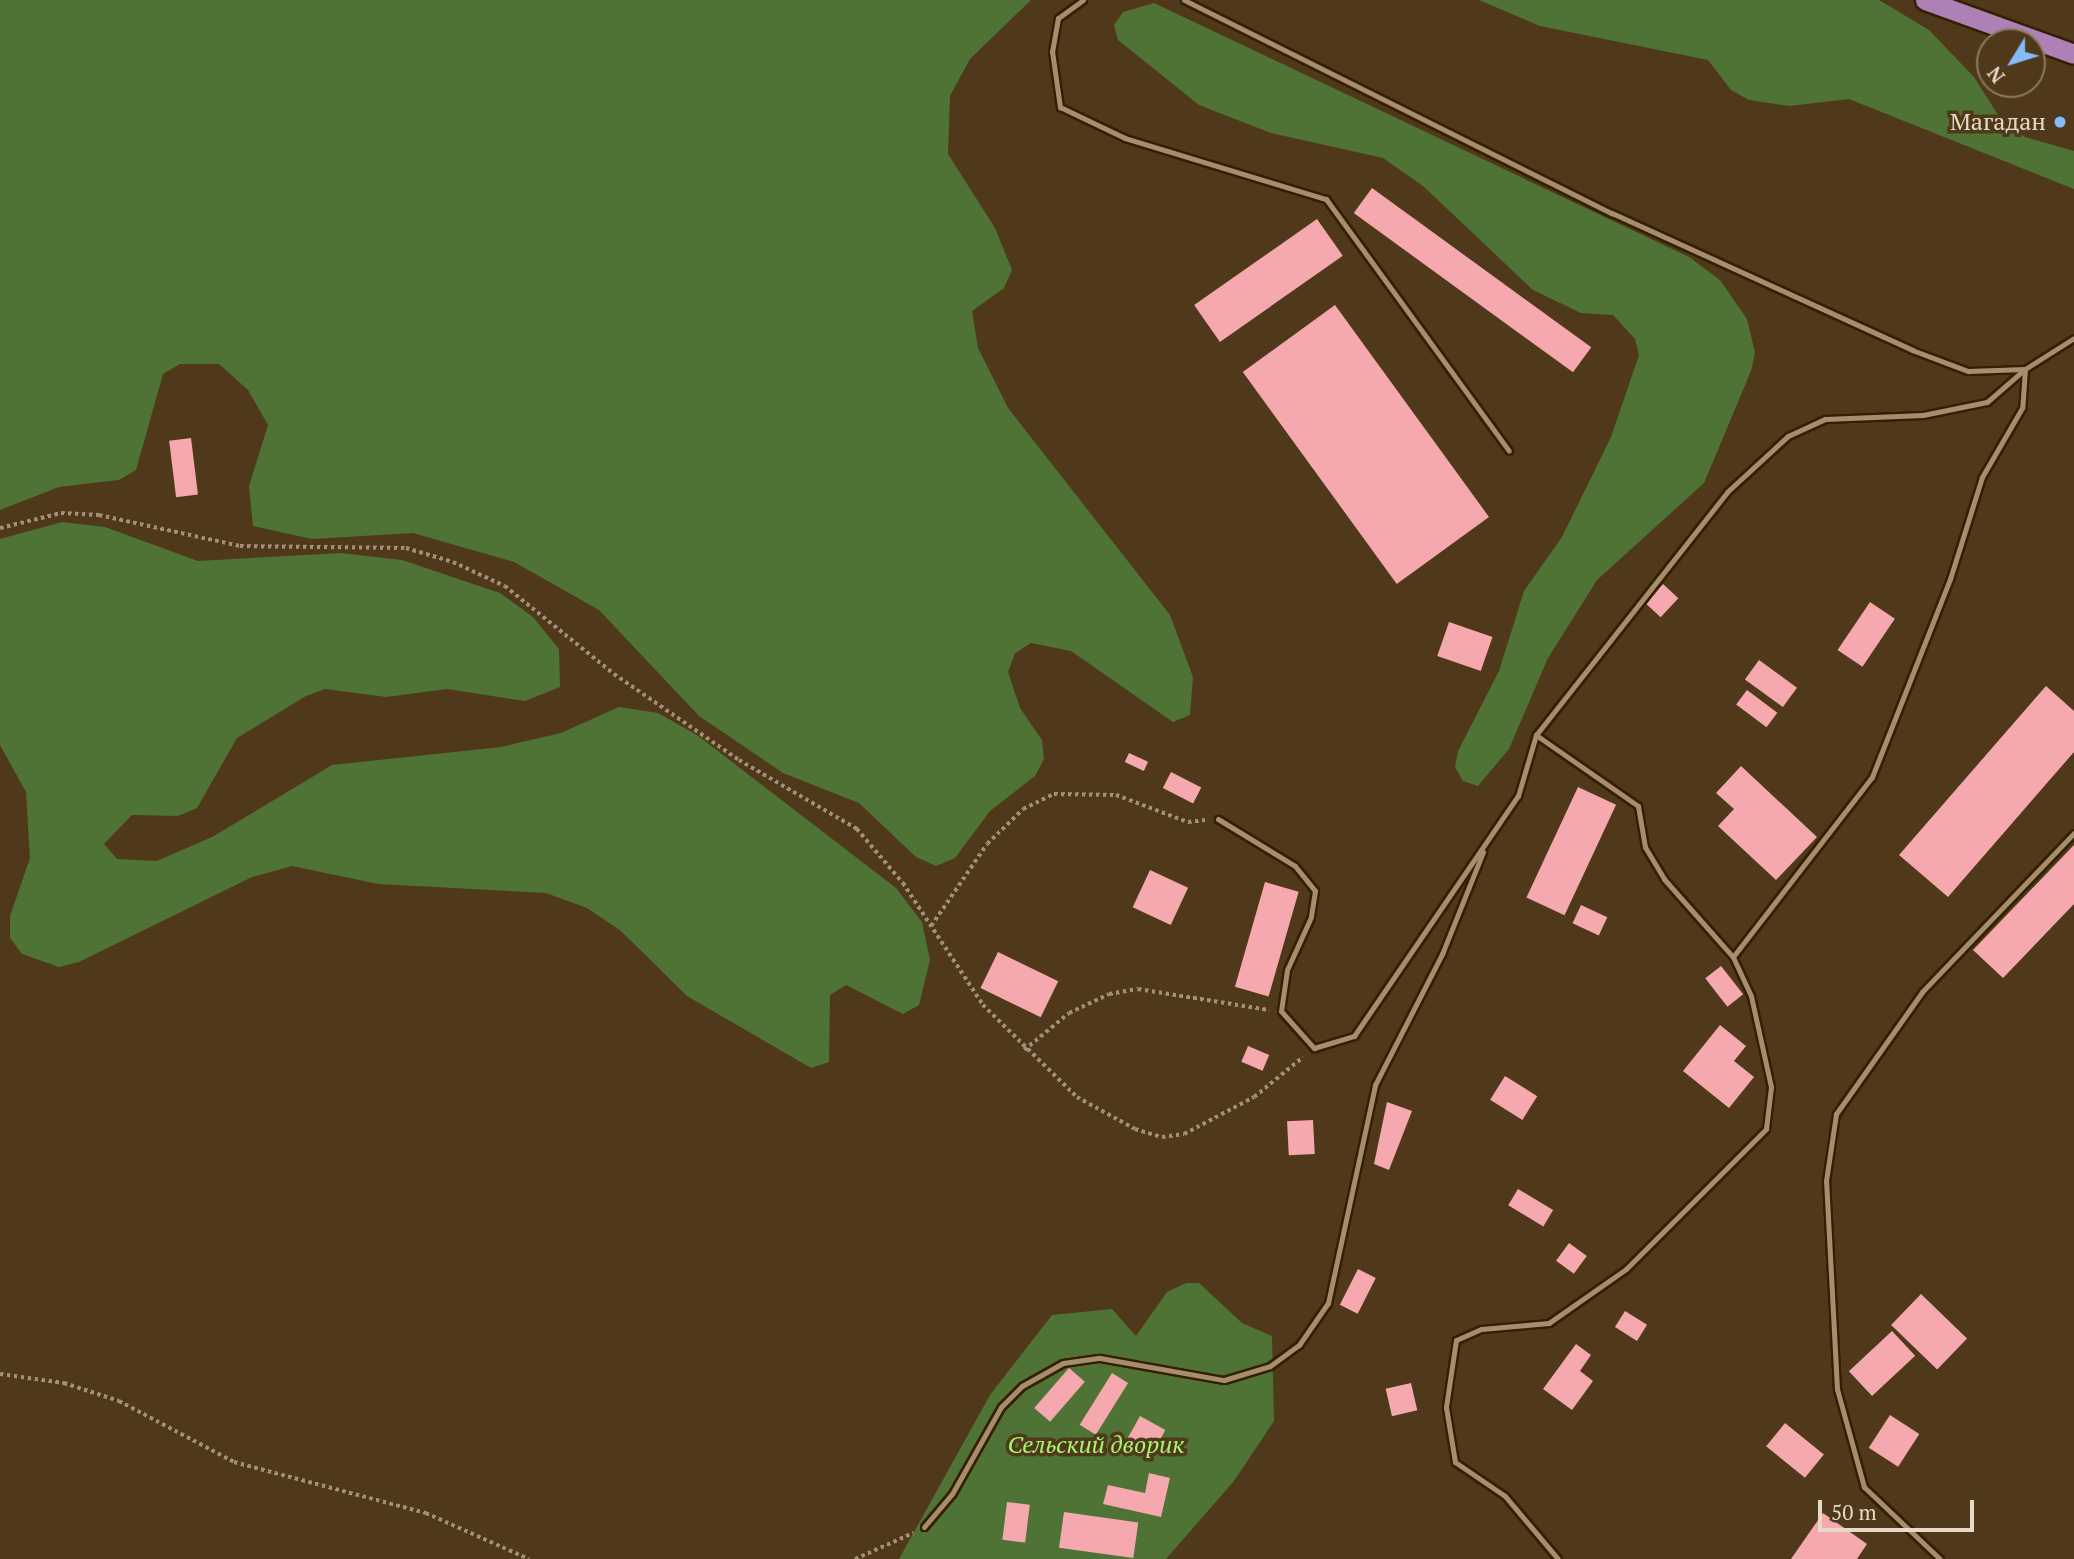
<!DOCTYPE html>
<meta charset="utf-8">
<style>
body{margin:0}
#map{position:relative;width:2074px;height:1559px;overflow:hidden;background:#4f391a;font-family:"PT Serif",serif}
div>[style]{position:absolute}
.green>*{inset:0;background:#4f7235}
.building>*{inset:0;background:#f5a8ae;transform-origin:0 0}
.path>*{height:3.5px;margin-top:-1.75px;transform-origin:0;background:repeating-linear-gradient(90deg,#a29079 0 3.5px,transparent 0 7px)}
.roads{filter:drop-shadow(2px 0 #341f01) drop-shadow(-2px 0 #341f01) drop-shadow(0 2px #341f01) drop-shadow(0 -2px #341f01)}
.service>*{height:5px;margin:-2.5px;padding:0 2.5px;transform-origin:2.5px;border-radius:2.5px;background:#a68d6d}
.trunk>*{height:19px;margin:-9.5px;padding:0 9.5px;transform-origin:9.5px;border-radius:9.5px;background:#ad80b6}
.dots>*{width:19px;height:19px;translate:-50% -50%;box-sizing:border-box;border:4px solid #4f391a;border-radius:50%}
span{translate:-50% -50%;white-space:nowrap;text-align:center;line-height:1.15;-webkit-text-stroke:7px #4f391a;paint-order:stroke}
.poi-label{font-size:24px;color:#e6d9c8}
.right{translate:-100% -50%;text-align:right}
.park-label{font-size:24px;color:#a7f36e;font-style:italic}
.north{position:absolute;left:1976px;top:28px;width:70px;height:70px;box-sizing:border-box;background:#4f391a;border:2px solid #8b7960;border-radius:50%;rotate:232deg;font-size:19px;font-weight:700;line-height:28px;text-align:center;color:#e6d9c8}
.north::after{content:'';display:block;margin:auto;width:24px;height:32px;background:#86bbfb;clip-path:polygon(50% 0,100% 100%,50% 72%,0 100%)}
.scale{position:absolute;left:1818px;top:1500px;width:156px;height:32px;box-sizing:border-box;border:4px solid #e6d9c8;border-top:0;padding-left:9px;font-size:21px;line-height:24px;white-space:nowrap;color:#e6d9c8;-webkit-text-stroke:5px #4f391a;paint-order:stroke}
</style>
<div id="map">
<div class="green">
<div style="clip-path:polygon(0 0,1031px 0,970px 59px,950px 96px,948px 154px,995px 228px,1012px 270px,1004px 288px,972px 311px,978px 348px,1008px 408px,1170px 615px,1193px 677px,1190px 715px,1173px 722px,1071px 651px,1031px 643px,1015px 653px,1008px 672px,1020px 708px,1042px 740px,1044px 759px,1035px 776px,990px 811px,955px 858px,936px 866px,916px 857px,859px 803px,783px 773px,699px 716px,599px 610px,514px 562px,413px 533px,312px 539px,253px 526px,249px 486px,268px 425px,248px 390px,219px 364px,180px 364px,163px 374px,136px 470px,119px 480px,59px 487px,0 510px)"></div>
<div style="clip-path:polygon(1479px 0,1879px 0,1929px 30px,1974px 77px,2000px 118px,2025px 137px,2074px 151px,2074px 189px,1849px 99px,1789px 106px,1749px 100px,1731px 90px,1708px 60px,1540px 26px)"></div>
<div style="clip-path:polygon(1154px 3px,1689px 257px,1720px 280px,1747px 319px,1755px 353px,1751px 371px,1704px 483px,1597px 580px,1548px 658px,1509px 749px,1478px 786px,1463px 781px,1455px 767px,1458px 751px,1499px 671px,1524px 591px,1562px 537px,1611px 437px,1639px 355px,1635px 339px,1613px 315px,1581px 313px,1533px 290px,1423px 186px,1383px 158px,1271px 133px,1199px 105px,1118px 40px,1114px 25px,1123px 12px)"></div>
<div style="clip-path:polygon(62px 522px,105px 527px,198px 561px,341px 553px,402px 560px,500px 593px,533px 617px,559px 649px,560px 687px,525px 701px,447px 689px,386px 697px,325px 689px,306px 696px,237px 738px,197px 808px,178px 816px,132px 815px,104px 844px,117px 859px,157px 861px,214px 836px,332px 765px,501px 747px,561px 733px,619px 707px,658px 713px,697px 735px,896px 888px,922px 922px,930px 960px,919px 1005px,903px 1014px,846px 985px,830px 995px,829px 1062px,811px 1068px,687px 996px,621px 931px,587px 908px,546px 893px,378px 884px,292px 866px,252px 877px,79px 962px,59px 967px,22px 954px,10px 938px,10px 916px,30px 858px,26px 792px,0 745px,0 539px)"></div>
<div style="clip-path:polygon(1186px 1283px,1199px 1283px,1242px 1323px,1272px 1336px,1274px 1421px,1234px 1481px,1166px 1559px,899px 1559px,990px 1395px,1052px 1315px,1112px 1309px,1136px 1336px,1167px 1292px)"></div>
</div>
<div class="building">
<div style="left:1372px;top:188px;width:271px;height:31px;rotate:36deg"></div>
<div style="left:1317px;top:219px;width:45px;height:150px;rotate:55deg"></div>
<div style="left:1335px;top:305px;width:262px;height:114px;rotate:54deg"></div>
<div style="left:191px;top:438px;width:57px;height:22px;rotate:83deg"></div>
<div style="left:1663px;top:584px;width:21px;height:26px;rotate:43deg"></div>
<div style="left:1870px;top:602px;width:30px;height:58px;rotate:34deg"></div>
<div style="left:1449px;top:622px;width:46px;height:36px;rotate:19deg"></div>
<div style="left:1759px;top:660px;width:47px;height:24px;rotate:36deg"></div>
<div style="clip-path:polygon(2046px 686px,2074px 711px,2074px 752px,1948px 897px,1899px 855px)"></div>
<div style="left:1747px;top:690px;width:38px;height:18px;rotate:37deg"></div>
<div style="left:1129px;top:753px;width:21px;height:10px;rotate:25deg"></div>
<div style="clip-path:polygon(1741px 766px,1817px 837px,1776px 880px,1718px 826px,1734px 809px,1716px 793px)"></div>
<div style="left:1171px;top:772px;width:34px;height:18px;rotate:27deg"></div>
<div style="left:1578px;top:787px;width:42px;height:122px;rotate:25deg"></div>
<div style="clip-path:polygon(2074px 845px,2074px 904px,2003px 978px,1973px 950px)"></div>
<div style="left:1150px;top:870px;width:42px;height:41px;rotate:25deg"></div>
<div style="left:1265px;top:882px;width:35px;height:109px;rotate:16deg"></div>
<div style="left:1581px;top:905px;width:29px;height:20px;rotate:25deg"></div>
<div style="left:998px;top:952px;width:67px;height:40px;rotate:26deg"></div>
<div style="left:1721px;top:966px;width:36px;height:20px;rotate:52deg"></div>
<div style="clip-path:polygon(1720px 1025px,1746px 1046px,1734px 1061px,1754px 1077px,1729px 1108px,1683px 1071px)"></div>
<div style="left:1248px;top:1046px;width:23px;height:17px;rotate:23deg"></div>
<div style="left:1505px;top:1076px;width:38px;height:28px;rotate:32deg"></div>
<div style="clip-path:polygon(1387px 1102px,1412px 1111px,1389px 1170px,1374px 1164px)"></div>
<div style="left:1313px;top:1120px;width:34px;height:26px;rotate:87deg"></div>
<div style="left:1518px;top:1189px;width:41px;height:19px;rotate:31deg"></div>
<div style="left:1569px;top:1243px;width:22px;height:22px;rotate:36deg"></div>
<div style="left:1358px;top:1269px;width:20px;height:40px;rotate:27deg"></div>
<div style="left:1921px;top:1294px;width:64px;height:43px;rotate:44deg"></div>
<div style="left:1625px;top:1311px;width:26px;height:19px;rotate:32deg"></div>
<div style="left:1892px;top:1331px;width:34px;height:59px;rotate:47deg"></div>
<div style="clip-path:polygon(1576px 1344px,1591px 1355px,1580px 1371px,1593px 1381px,1572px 1410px,1543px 1389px)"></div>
<div style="left:1069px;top:1368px;width:21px;height:53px;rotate:41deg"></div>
<div style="left:1112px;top:1373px;width:19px;height:61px;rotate:32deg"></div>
<div style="left:1411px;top:1383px;width:28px;height:26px;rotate:77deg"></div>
<div style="left:1890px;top:1415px;width:35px;height:39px;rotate:33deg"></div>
<div style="left:1140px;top:1416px;width:29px;height:33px;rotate:29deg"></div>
<div style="left:1785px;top:1423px;width:50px;height:30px;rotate:39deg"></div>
<div style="clip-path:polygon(1149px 1473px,1170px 1478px,1161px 1517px,1103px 1504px,1108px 1485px,1145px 1493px)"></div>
<div style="left:1007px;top:1502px;width:23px;height:38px;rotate:7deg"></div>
<div style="left:1064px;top:1512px;width:75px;height:36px;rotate:8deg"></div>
<div style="clip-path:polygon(1823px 1513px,1867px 1544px,1857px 1559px,1791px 1559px)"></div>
</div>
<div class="path">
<div style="left:0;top:528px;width:63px;rotate:-13.8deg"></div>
<div style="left:61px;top:513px;width:38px;rotate:3deg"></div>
<div style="left:99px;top:515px;width:144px;rotate:12.4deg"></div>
<div style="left:240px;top:546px;width:166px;rotate:0.7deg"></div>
<div style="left:406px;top:548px;width:49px;rotate:16.6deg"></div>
<div style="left:453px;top:562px;width:57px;rotate:24.8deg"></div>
<div style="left:505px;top:586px;width:140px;rotate:38.9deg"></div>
<div style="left:614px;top:674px;width:152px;rotate:34.5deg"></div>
<div style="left:739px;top:760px;width:137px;rotate:30.3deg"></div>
<div style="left:857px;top:829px;width:71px;rotate:49.6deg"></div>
<div style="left:903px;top:883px;width:146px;rotate:56.7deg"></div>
<div style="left:983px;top:1005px;width:132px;rotate:44.4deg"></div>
<div style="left:1077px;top:1097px;width:66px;rotate:28.9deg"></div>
<div style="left:1135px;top:1129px;width:28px;rotate:17deg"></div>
<div style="left:1162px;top:1137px;width:22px;rotate:-8deg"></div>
<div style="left:1184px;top:1134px;width:79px;rotate:-27.9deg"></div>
<div style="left:1254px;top:1097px;width:63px;rotate:-39.2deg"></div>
<div style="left:931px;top:926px;width:99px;rotate:-55.7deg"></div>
<div style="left:987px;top:844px;width:50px;rotate:-44.2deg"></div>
<div style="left:1023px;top:809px;width:34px;rotate:-26deg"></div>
<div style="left:1054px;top:794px;width:62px;rotate:0.9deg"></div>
<div style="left:1116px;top:795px;width:77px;rotate:20.6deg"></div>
<div style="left:1188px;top:822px;width:17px;rotate:-7deg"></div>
<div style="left:1024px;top:1050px;width:58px;rotate:-39.4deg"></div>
<div style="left:1069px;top:1013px;width:44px;rotate:-25.4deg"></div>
<div style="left:1109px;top:994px;width:29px;rotate:-10deg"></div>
<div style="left:1138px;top:989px;width:133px;rotate:9.1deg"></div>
<div style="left:0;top:1374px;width:65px;rotate:8deg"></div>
<div style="left:64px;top:1383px;width:58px;rotate:18.1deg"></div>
<div style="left:119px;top:1401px;width:130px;rotate:27.9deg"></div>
<div style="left:234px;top:1462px;width:199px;rotate:14.9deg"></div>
<div style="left:426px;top:1513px;width:113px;rotate:24.1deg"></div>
<div style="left:855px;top:1559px;width:64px;rotate:-24.1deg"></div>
</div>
<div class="roads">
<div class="service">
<div style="left:1083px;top:0;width:31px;rotate:144deg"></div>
<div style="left:1058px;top:18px;width:34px;rotate:100deg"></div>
<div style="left:1052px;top:51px;width:57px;rotate:81.9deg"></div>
<div style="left:1060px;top:107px;width:72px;rotate:25.5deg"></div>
<div style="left:1125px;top:138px;width:210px;rotate:16.9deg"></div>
<div style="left:1326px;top:199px;width:311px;rotate:54deg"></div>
<div style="left:1184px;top:0;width:478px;rotate:26.5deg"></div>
<div style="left:1612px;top:213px;width:330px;rotate:24.5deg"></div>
<div style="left:1912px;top:350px;width:60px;rotate:20.6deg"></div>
<div style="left:1968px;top:371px;width:57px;rotate:-2deg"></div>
<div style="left:2025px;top:369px;width:58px;rotate:-32.3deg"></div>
<div style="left:1536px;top:735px;width:124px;rotate:34.8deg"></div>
<div style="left:1638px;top:806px;width:42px;rotate:80.3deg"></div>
<div style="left:1645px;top:847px;width:37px;rotate:59deg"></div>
<div style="left:1664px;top:879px;width:104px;rotate:48.5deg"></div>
<div style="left:1733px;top:957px;width:43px;rotate:65.2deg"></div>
<div style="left:1751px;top:996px;width:93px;rotate:77.6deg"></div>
<div style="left:1771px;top:1087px;width:42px;rotate:96.8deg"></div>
<div style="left:1766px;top:1129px;width:198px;rotate:135deg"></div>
<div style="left:1626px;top:1269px;width:94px;rotate:145deg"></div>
<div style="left:1549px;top:1323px;width:68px;rotate:175deg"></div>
<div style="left:1481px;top:1329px;width:27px;rotate:156deg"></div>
<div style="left:1456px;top:1340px;width:68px;rotate:98.5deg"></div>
<div style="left:1446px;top:1407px;width:56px;rotate:80.7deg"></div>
<div style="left:1455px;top:1462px;width:60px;rotate:34.2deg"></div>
<div style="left:1505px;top:1496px;width:82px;rotate:49.9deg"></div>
<div style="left:1218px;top:819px;width:90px;rotate:31.4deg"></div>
<div style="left:1295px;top:866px;width:32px;rotate:51deg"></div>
<div style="left:1315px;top:891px;width:26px;rotate:99deg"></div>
<div style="left:1311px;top:917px;width:58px;rotate:114.4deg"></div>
<div style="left:1287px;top:970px;width:41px;rotate:98.3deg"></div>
<div style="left:1281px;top:1011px;width:50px;rotate:48.3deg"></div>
<div style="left:1314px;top:1048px;width:42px;rotate:-16.7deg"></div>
<div style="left:1354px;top:1036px;width:291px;rotate:-55.7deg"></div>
<div style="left:1518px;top:796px;width:64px;rotate:-73.6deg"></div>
<div style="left:1536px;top:735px;width:309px;rotate:-51.8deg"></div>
<div style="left:1727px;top:492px;width:83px;rotate:-42.6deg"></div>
<div style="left:1788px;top:436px;width:41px;rotate:-24.7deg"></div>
<div style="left:1825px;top:419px;width:98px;rotate:-2.3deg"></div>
<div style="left:1923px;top:415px;width:65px;rotate:-11.5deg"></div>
<div style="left:1987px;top:402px;width:50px;rotate:-41deg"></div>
<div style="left:2025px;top:369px;width:39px;rotate:94deg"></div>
<div style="left:2022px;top:408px;width:80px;rotate:120.1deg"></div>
<div style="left:1982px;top:477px;width:107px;rotate:107.4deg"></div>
<div style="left:1950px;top:579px;width:213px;rotate:111.5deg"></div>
<div style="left:1872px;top:777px;width:227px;rotate:127.7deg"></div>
<div style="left:924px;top:1527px;width:43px;rotate:-49.7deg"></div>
<div style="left:952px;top:1494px;width:100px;rotate:-60.6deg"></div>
<div style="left:1001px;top:1407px;width:30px;rotate:-45deg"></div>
<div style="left:1022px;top:1386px;width:47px;rotate:-29.3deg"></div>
<div style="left:1063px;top:1363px;width:37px;rotate:-8deg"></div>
<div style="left:1100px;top:1358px;width:126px;rotate:10.1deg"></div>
<div style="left:1224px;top:1380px;width:48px;rotate:-16.9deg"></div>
<div style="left:1270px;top:1366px;width:36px;rotate:-36deg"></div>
<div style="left:1299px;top:1345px;width:51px;rotate:-55.4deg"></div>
<div style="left:1328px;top:1303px;width:223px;rotate:-77.8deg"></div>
<div style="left:1375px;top:1085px;width:147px;rotate:-62.9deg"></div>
<div style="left:1442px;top:954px;width:110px;rotate:-68.1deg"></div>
<div style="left:1940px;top:1559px;width:105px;rotate:-136.5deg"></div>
<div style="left:1864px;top:1487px;width:102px;rotate:-105.4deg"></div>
<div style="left:1837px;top:1389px;width:208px;rotate:-93deg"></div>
<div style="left:1826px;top:1181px;width:68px;rotate:-81.5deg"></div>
<div style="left:1836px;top:1114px;width:149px;rotate:-54.8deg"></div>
<div style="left:1922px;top:992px;width:220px;rotate:-46.3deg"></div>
</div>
<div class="trunk">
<div style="left:1925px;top:0;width:158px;rotate:19.9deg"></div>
</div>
</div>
<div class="dots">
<div style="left:2060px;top:122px;background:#86bbfb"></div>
</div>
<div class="poi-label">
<span class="right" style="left:2046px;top:122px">Магадан</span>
</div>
<div class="park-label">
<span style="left:1096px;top:1445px">Сельский дворик</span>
</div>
<div class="north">N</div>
<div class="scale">50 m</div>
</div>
